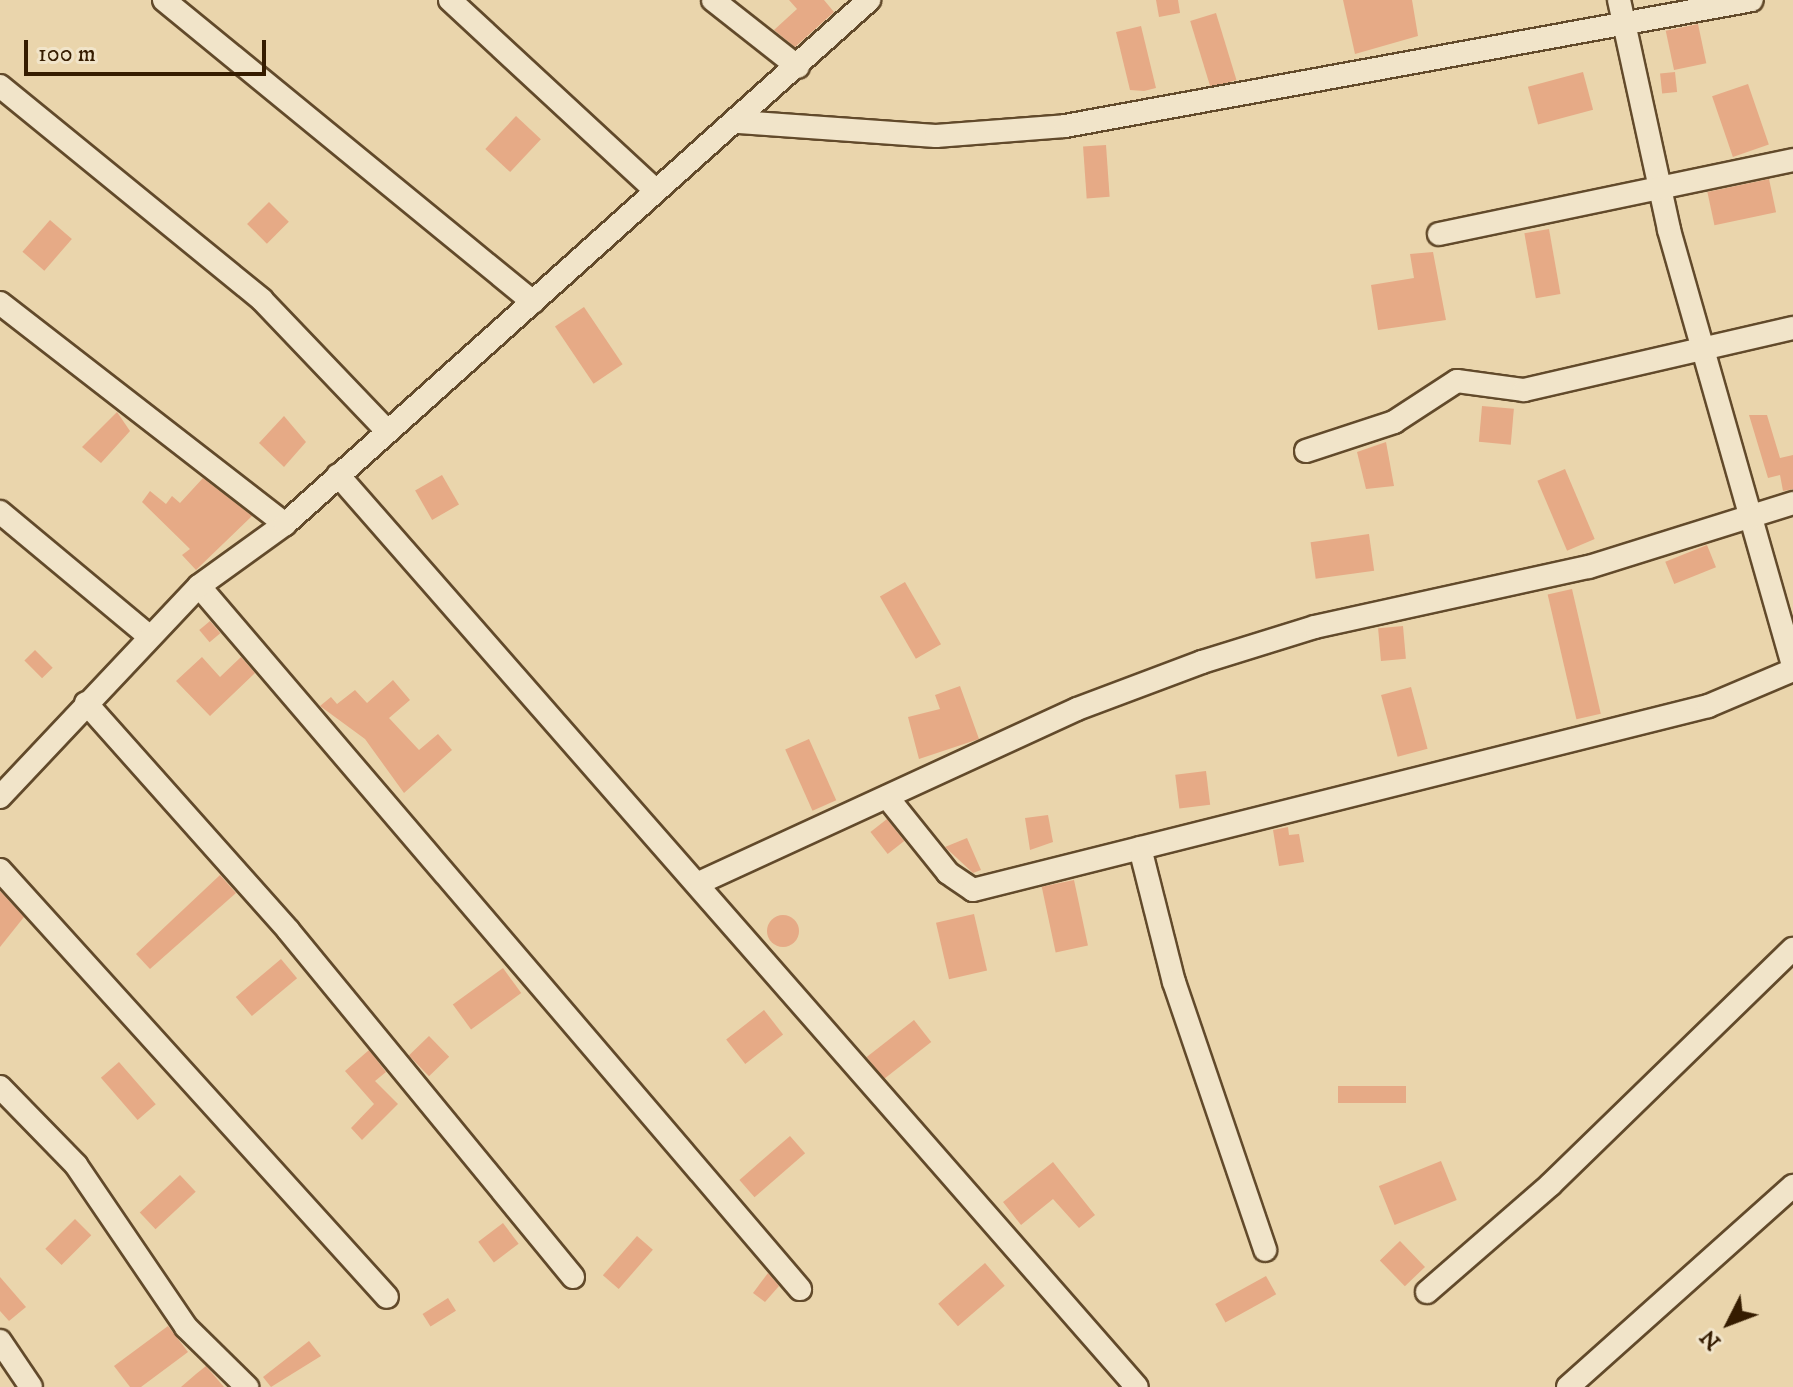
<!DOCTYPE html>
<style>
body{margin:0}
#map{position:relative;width:1793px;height:1387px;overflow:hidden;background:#ead5ac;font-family:"IM FELL DW Pica",serif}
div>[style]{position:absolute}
.building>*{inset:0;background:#e6aa86;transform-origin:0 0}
.round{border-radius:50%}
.roads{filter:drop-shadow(2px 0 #624a2b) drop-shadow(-2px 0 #624a2b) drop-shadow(0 2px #624a2b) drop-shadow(0 -2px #624a2b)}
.minor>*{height:22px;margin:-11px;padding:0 11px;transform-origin:11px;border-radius:11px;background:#f1e4c9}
span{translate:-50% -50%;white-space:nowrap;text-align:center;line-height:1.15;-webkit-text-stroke:6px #f1e4c9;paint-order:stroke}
.north{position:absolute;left:1689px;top:1283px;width:80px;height:80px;-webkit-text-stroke:6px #f1e4c9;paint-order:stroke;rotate:228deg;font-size:22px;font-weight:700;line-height:32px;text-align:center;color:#351c00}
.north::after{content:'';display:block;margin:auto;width:28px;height:36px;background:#351c00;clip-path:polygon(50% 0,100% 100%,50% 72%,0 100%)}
.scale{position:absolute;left:24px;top:40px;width:242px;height:36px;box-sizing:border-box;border:4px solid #351c00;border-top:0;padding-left:10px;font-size:24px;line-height:28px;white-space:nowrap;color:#351c00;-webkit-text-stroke:6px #f1e4c9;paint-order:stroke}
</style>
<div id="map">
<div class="building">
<div style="clip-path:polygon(789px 0,824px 0,834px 12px,795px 47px,774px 30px,797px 9px)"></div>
<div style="clip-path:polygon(1156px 0,1178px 0,1180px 13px,1159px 17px)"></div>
<div style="clip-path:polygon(1343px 0,1412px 0,1418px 36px,1355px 54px)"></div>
<div style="left:1216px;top:13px;width:70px;height:27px;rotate:73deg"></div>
<div style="left:1698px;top:24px;width:40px;height:33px;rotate:78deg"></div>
<div style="clip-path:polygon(1141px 26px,1156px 88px,1144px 91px,1130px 90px,1116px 32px)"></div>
<div style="left:1583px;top:72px;width:39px;height:57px;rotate:75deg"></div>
<div style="left:1675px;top:72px;width:20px;height:15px;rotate:84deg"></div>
<div style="left:1748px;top:84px;width:64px;height:38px;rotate:71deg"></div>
<div style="left:516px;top:116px;width:34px;height:45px;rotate:43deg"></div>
<div style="left:1106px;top:145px;width:52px;height:23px;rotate:86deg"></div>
<div style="left:1769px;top:179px;width:34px;height:63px;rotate:78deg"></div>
<div style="left:269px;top:202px;width:28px;height:31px;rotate:45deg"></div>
<div style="left:50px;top:220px;width:29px;height:42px;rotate:41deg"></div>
<div style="left:1549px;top:229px;width:66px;height:25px;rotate:80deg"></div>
<div style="clip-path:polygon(1433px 252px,1446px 320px,1378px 330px,1371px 285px,1414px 278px,1410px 254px)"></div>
<div style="left:584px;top:307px;width:69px;height:35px;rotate:56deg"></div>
<div style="left:1482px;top:406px;width:32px;height:36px;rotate:5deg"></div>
<div style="clip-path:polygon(117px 412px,130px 431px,101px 463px,82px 447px)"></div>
<div style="clip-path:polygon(1749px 415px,1767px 415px,1780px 458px,1793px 455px,1793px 489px,1783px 491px,1780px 475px,1768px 478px)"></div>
<div style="clip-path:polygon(284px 416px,306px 442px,284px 467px,259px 443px)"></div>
<div style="clip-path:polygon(1386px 442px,1394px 486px,1366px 489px,1357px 452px)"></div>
<div style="left:1565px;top:469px;width:76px;height:30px;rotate:67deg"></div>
<div style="left:442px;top:475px;width:34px;height:31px;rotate:60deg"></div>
<div style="clip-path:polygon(203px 478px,252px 516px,196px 570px,182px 555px,190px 549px,142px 502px,150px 491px,166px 504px,172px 496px,180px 503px)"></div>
<div style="left:1369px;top:534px;width:37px;height:59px;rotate:82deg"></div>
<div style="left:1707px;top:545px;width:24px;height:45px;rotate:68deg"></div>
<div style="left:905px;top:582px;width:72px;height:29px;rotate:60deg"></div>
<div style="left:1572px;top:589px;width:128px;height:25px;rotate:77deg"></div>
<div style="left:210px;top:621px;width:16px;height:14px;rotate:50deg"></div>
<div style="left:1403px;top:626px;width:33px;height:25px;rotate:85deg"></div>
<div style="left:35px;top:650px;width:25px;height:15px;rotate:45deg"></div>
<div style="clip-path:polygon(202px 657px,220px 677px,241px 657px,255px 673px,210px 716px,176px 681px)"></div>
<div style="clip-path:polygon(393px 680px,410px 700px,389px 718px,419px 750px,438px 734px,452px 750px,404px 793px,365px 739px,320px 706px,331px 697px,337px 704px,355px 690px,367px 703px)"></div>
<div style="clip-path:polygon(960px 686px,979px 739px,919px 759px,908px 717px,940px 709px,935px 695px)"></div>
<div style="left:1411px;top:687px;width:64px;height:31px;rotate:75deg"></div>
<div style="left:809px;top:739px;width:67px;height:26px;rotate:66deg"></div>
<div style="left:1206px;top:771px;width:34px;height:31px;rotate:83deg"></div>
<div style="clip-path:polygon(1048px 815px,1053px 842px,1030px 850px,1025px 818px)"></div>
<div style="left:887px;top:819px;width:28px;height:21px;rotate:52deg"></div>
<div style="clip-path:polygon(1288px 827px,1289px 835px,1299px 834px,1304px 862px,1279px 866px,1273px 830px)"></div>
<div style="clip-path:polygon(967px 838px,981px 870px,973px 873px,945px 847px)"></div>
<div style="clip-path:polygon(220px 875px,236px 893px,150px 969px,136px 954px)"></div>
<div style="left:1074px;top:880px;width:67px;height:33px;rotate:78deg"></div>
<div style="clip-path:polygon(0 891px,24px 917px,0 947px)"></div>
<div style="left:974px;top:914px;width:58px;height:39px;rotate:77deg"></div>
<div class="round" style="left:767px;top:915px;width:32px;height:32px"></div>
<div style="left:281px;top:959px;width:25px;height:59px;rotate:50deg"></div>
<div style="left:503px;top:968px;width:31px;height:62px;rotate:54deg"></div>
<div style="left:764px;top:1010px;width:31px;height:48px;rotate:52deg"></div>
<div style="left:914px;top:1020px;width:28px;height:60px;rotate:52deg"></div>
<div style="left:429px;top:1036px;width:29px;height:28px;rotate:46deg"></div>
<div style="clip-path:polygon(369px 1050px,386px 1072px,375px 1081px,398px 1104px,362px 1140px,351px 1128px,374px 1104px,345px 1071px)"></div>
<div style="left:119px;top:1062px;width:56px;height:24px;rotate:49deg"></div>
<div style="left:1338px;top:1086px;width:68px;height:17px"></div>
<div style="left:790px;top:1136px;width:23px;height:67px;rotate:49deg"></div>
<div style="left:1441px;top:1161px;width:42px;height:67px;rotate:68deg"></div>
<div style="clip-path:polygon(1053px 1162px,1095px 1215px,1079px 1228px,1053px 1199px,1021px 1225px,1003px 1202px)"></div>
<div style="left:180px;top:1175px;width:23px;height:55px;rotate:47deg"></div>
<div style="left:75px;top:1219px;width:23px;height:42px;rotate:45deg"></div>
<div style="left:503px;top:1223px;width:26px;height:31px;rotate:53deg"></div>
<div style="left:637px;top:1236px;width:21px;height:52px;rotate:41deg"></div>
<div style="left:1400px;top:1241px;width:36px;height:28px;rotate:46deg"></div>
<div style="left:985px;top:1263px;width:30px;height:62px;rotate:49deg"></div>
<div style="clip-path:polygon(768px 1273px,779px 1286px,765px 1302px,753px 1293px)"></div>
<div style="left:1266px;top:1276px;width:21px;height:58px;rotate:61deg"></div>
<div style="clip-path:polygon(0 1277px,26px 1307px,9px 1321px,0 1311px)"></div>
<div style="left:448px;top:1298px;width:15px;height:30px;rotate:58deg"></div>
<div style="clip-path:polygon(168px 1326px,188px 1352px,141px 1387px,130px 1387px,114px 1366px)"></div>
<div style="clip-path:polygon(309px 1341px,321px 1356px,271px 1387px,263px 1377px)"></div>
<div style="clip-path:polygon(206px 1366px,224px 1387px,181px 1387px,196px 1374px)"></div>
</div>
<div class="roads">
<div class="minor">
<div style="left:164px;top:0;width:477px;rotate:39.3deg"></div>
<div style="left:450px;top:0;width:278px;rotate:42.8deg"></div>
<div style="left:713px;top:0;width:108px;rotate:38.2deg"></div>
<div style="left:1619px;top:0;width:235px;rotate:77.7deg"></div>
<div style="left:1669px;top:230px;width:453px;rotate:74.1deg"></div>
<div style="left:0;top:86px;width:338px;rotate:39.2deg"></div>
<div style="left:262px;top:300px;width:182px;rotate:46.3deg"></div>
<div style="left:739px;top:122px;width:197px;rotate:4.1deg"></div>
<div style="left:936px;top:136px;width:129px;rotate:-4.4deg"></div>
<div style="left:1065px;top:126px;width:698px;rotate:-10.39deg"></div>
<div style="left:1439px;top:234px;width:362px;rotate:-11.8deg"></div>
<div style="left:0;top:303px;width:361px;rotate:37.8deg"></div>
<div style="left:1306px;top:451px;width:93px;rotate:-18.2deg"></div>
<div style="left:1394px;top:422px;width:75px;rotate:-33.1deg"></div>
<div style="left:1457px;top:381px;width:68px;rotate:7.7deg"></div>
<div style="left:1524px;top:390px;width:276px;rotate:-13deg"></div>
<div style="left:338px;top:475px;width:1212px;rotate:48.78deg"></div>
<div style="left:0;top:512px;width:194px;rotate:39.8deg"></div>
<div style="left:199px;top:586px;width:925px;rotate:49.47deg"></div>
<div style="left:86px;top:703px;width:304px;rotate:48.3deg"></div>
<div style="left:288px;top:930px;width:449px;rotate:50.6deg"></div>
<div style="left:0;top:797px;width:290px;rotate:-46.7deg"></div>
<div style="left:199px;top:586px;width:106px;rotate:-35.8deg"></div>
<div style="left:285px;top:524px;width:785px;rotate:-41.9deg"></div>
<div style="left:887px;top:797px;width:97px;rotate:51.2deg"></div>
<div style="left:948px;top:873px;width:30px;rotate:34deg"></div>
<div style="left:973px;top:890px;width:758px;rotate:-14.05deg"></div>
<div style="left:1708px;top:706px;width:92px;rotate:-23deg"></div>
<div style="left:1140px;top:848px;width:138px;rotate:75.8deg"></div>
<div style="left:1174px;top:982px;width:283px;rotate:71.2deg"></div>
<div style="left:0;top:870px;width:576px;rotate:47.81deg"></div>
<div style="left:701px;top:882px;width:414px;rotate:-24.7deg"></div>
<div style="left:1077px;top:709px;width:134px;rotate:-20.6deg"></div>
<div style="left:1202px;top:662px;width:118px;rotate:-17.2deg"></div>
<div style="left:1315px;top:627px;width:280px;rotate:-12.4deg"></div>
<div style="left:1589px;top:567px;width:214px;rotate:-17.4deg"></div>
<div style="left:0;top:1087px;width:109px;rotate:45.7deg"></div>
<div style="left:76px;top:1165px;width:196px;rotate:55.8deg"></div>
<div style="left:186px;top:1327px;width:86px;rotate:44.5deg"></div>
<div style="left:1427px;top:1292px;width:163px;rotate:-41deg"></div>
<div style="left:1550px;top:1185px;width:339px;rotate:-44.2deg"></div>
<div style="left:0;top:1341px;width:55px;rotate:56deg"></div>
<div style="left:1568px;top:1387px;width:302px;rotate:-41.8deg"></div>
</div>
</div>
<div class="north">N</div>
<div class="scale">100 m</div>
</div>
